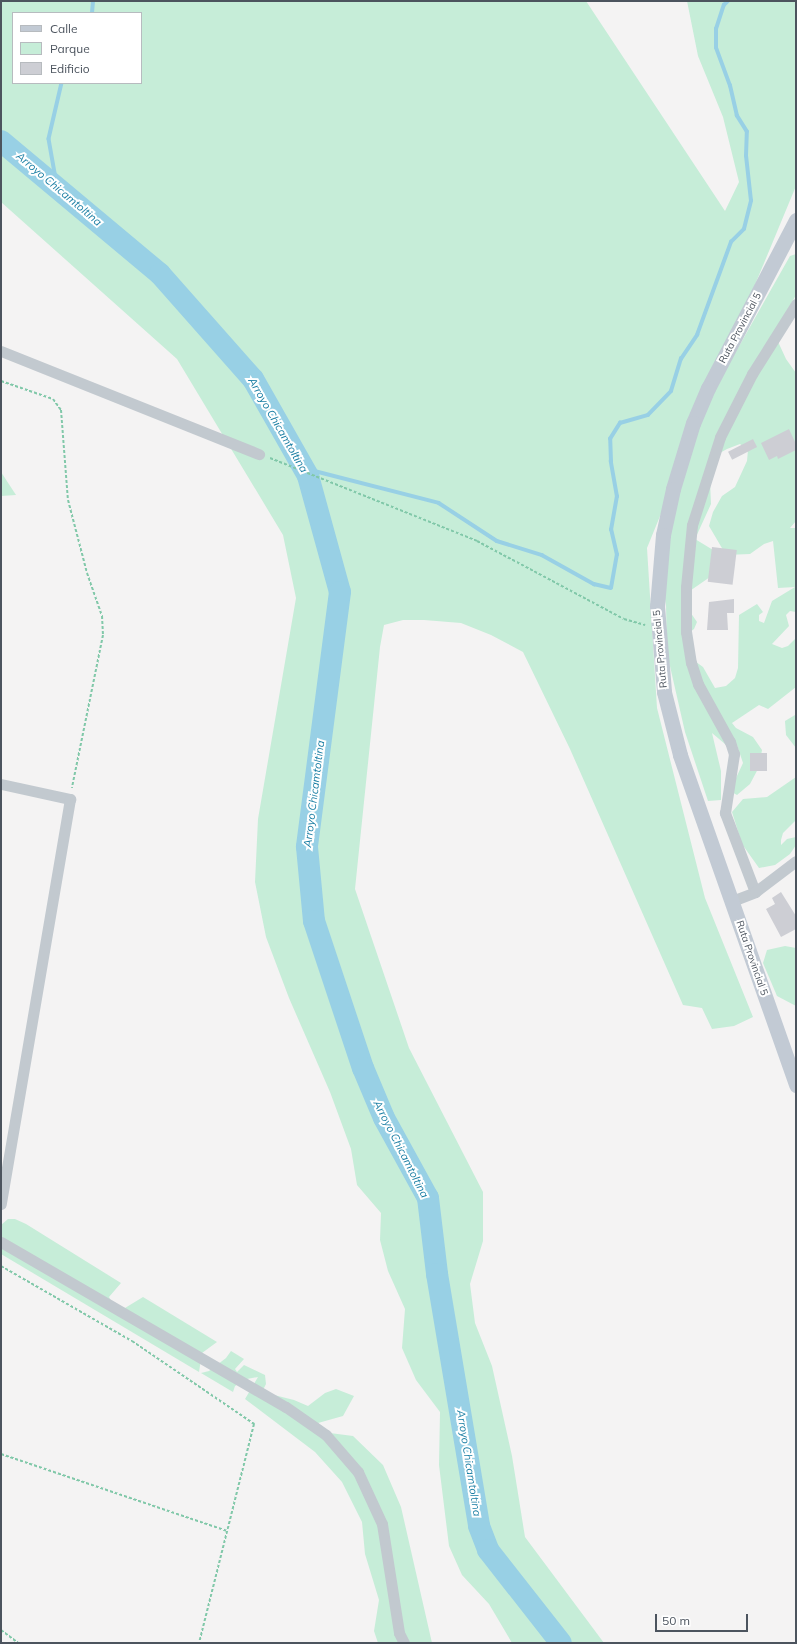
<!DOCTYPE html>
<style>
body{margin:0}
#map{position:relative;width:797px;height:1644px;overflow:hidden;background:#f4f3f3;font-family:Mulish,sans-serif}
div>[style]{position:absolute}
.green>*{inset:0;background:#c6edd8}
.stream>*{height:3.5px;margin:-1.75px;padding:0 1.75px;transform-origin:1.75px;border-radius:1.75px;background:#98d0e5}
.river>*{height:22px;margin:-11px;padding:0 11px;transform-origin:11px;border-radius:11px;background:#98d0e5}
.building>*{inset:0;background:#cdced4;transform-origin:0 0}
.path>*{height:2px;margin-top:-1px;transform-origin:0;background:repeating-linear-gradient(90deg,#81c8a9 0 3px,transparent 0 5px)}
.minor>*{height:11px;margin:-5.5px;padding:0 5.5px;transform-origin:5.5px;border-radius:5.5px;background:#c2c9cf}
.secondary>*{height:15px;margin:-7.5px;padding:0 7.5px;transform-origin:7.5px;border-radius:7.5px;background:#c2cad4}
span{translate:-50% -50%;white-space:nowrap;text-align:center;line-height:1.15;-webkit-text-stroke:4px #fff;paint-order:stroke}
.street-label{font-size:10px;color:#4c545e}
.water-label{font-size:11px;color:#1a7ea3;font-style:italic}
.frame{position:absolute;inset:0;border:2px solid #4c545e;pointer-events:none}
.legend{position:absolute;left:12px;top:12px;width:130px;height:72px;box-sizing:border-box;background:#fff;border:1px solid #b7bbbf;margin:0;padding:5px 7px;list-style:none;font-size:12px;color:#4c545e}
.legend li{display:flex;align-items:center;gap:8px;height:20px}
.legend b{width:20px;border:1px solid #b7bbbf}
.scale{position:absolute;left:655px;top:1614px;width:93px;height:18px;box-sizing:border-box;border:2px solid #4c545e;border-top:0;padding-left:5px;font-size:12px;line-height:14px;white-space:nowrap;color:#4c545e;-webkit-text-stroke:3px #fff;paint-order:stroke}
</style>
<div id="map">
<div class="green">
<div style="clip-path:polygon(evenodd,1px 1px,586px 1px,725px 211px,739px 182px,723px 117px,698px 56px,687px 1px,796px 1px,796px 186px,703px 410px,790px 256px,796px 254px,796px 295px,774px 333px,786px 359px,796px 373px,796px 521px,790px 528px,796px 528px,796px 612px,790px 611px,786px 615px,789px 626px,772px 644px,782px 648px,788px 646px,796px 638px,796px 687px,768px 709px,759px 705px,732px 723px,736px 728px,753px 737px,762px 750px,759px 767px,750px 784px,737px 795px,730px 791px,743px 763px,737px 745px,725px 744px,712px 733px,721px 771px,721px 800px,708px 801px,685px 732px,667px 653px,666px 605px,662px 582px,669px 529px,698px 423px,647px 548px,657px 708px,705px 898px,753px 1017px,734px 1026px,712px 1029px,702px 1008px,683px 1005px,570px 749px,523px 652px,491px 635px,461px 623px,424px 620px,403px 620px,384px 625px,380px 647px,355px 889px,409px 1048px,483px 1192px,483px 1241px,470px 1284px,475px 1323px,492px 1366px,512px 1456px,525px 1537px,604px 1643px,512px 1643px,489px 1604px,462px 1575px,449px 1546px,439px 1465px,440px 1412px,416px 1380px,402px 1348px,405px 1309px,388px 1271px,380px 1240px,381px 1213px,357px 1185px,351px 1149px,330px 1092px,289px 998px,266px 937px,255px 882px,258px 819px,296px 598px,283px 535px,177px 359px,1px 202px,1px 1px,13px 13px,141px 13px,141px 83px,13px 83px,13px 13px,1px 1px,740px 444px,748px 450px,747px 461px,735px 487px,722px 496px,713px 512px,709px 526px,726px 555px,750px 554px,764px 544px,773px 541px,778px 588px,795px 587px,772px 601px,764px 623px,759px 621px,759px 615px,763px 612px,757px 604px,739px 615px,738px 668px,735px 678px,726px 686px,715px 688px,703px 667px,685px 654px,683px 637px,694px 629px,697px 622px,684px 603px,684px 595px,710px 577px,718px 553px,695px 539px,711px 504px,709px 459px,727px 449px,740px 444px)"></div>
<div style="clip-path:polygon(1px 472px,16px 495px,1px 496px)"></div>
<div style="clip-path:polygon(795px 715px,796px 715px,796px 748px,786px 735px,785px 721px)"></div>
<div style="clip-path:polygon(796px 777px,796px 820px,783px 833px,781px 840px,781px 845px,787px 839px,796px 837px,796px 845px,790px 854px,775px 865px,759px 868px,742px 844px,732px 812px,743px 799px,767px 797px)"></div>
<div style="clip-path:polygon(785px 946px,796px 948px,796px 1006px,777px 996px,763px 963px,767px 950px)"></div>
<div style="clip-path:polygon(8px 1219px,15px 1219px,26px 1224px,121px 1283px,109px 1297px,113px 1304px,125px 1308px,143px 1297px,217px 1342px,202px 1353px,199px 1372px,1px 1254px,1px 1225px)"></div>
<div style="clip-path:polygon(231px 1351px,244px 1359px,235px 1369px,237px 1372px,244px 1365px,265px 1375px,266px 1384px,262px 1392px,294px 1400px,308px 1406px,325px 1393px,336px 1389px,354px 1396px,343px 1416px,318px 1423px,330px 1433px,353px 1436px,383px 1465px,401px 1507px,432px 1643px,378px 1643px,374px 1631px,379px 1600px,365px 1554px,362px 1522px,342px 1482px,315px 1452px,245px 1399px,258px 1377px,247px 1379px,235px 1386px,233px 1392px,201px 1373px,209px 1371px,226px 1358px)"></div>
</div>
<div class="stream">
<div style="left:92px;top:13px;width:12px;rotate:-85deg"></div>
<div style="left:62px;top:83px;width:57px;rotate:103.1deg"></div>
<div style="left:49px;top:139px;width:40px;rotate:80deg"></div>
<div style="left:56px;top:178px;width:22px;rotate:58deg"></div>
<div style="left:303px;top:468px;width:140px;rotate:14.4deg"></div>
<div style="left:439px;top:503px;width:69px;rotate:33.2deg"></div>
<div style="left:497px;top:541px;width:47px;rotate:17.3deg"></div>
<div style="left:542px;top:555px;width:60px;rotate:29.1deg"></div>
<div style="left:594px;top:584px;width:17px;rotate:13deg"></div>
<div style="left:611px;top:588px;width:34px;rotate:-80deg"></div>
<div style="left:617px;top:555px;width:26px;rotate:-103deg"></div>
<div style="left:611px;top:530px;width:34px;rotate:-80deg"></div>
<div style="left:617px;top:497px;width:36px;rotate:-100deg"></div>
<div style="left:611px;top:462px;width:23px;rotate:-92deg"></div>
<div style="left:610px;top:439px;width:19px;rotate:-58deg"></div>
<div style="left:620px;top:423px;width:29px;rotate:-16deg"></div>
<div style="left:648px;top:415px;width:33px;rotate:-46deg"></div>
<div style="left:671px;top:391px;width:34px;rotate:-73deg"></div>
<div style="left:681px;top:359px;width:29px;rotate:-56deg"></div>
<div style="left:697px;top:335px;width:99px;rotate:-69.9deg"></div>
<div style="left:731px;top:242px;width:18px;rotate:-45deg"></div>
<div style="left:744px;top:229px;width:29px;rotate:-76deg"></div>
<div style="left:751px;top:201px;width:45px;rotate:-96.3deg"></div>
<div style="left:746px;top:156px;width:24px;rotate:-88deg"></div>
<div style="left:747px;top:132px;width:19px;rotate:-122deg"></div>
<div style="left:737px;top:116px;width:31px;rotate:-103deg"></div>
<div style="left:730px;top:86px;width:40px;rotate:-110.2deg"></div>
<div style="left:716px;top:48px;width:19px;rotate:-90deg"></div>
<div style="left:716px;top:29px;width:25px;rotate:-72deg"></div>
<div style="left:724px;top:5px;width:6px;rotate:-45deg"></div>
</div>
<div class="river">
<div style="left:1px;top:141px;width:207px;rotate:39.9deg"></div>
<div style="left:160px;top:274px;width:140px;rotate:48.5deg"></div>
<div style="left:253px;top:379px;width:112px;rotate:60.4deg"></div>
<div style="left:308px;top:476px;width:120px;rotate:74.6deg"></div>
<div style="left:340px;top:592px;width:257px;rotate:97.4deg"></div>
<div style="left:307px;top:847px;width:74px;rotate:84.6deg"></div>
<div style="left:314px;top:921px;width:155px;rotate:71.6deg"></div>
<div style="left:363px;top:1068px;width:54px;rotate:67.2deg"></div>
<div style="left:384px;top:1118px;width:91px;rotate:61.2deg"></div>
<div style="left:428px;top:1198px;width:77px;rotate:83.2deg"></div>
<div style="left:437px;top:1274px;width:255px;rotate:80.5deg"></div>
<div style="left:479px;top:1526px;width:26px;rotate:69deg"></div>
<div style="left:488px;top:1550px;width:118px;rotate:51.9deg"></div>
</div>
<div class="building">
<div style="clip-path:polygon(789px 429px,796px 444px,796px 450px,778px 459px,777px 456px,769px 460px,761px 443px)"></div>
<div style="left:753px;top:439px;width:9px;height:28px;rotate:63deg"></div>
<div style="left:712px;top:547px;width:25px;height:35px;rotate:7deg"></div>
<div style="clip-path:polygon(734px 599px,734px 613px,727px 613px,728px 630px,707px 630px,709px 602px)"></div>
<div style="left:750px;top:753px;width:17px;height:18px"></div>
<div style="clip-path:polygon(781px 892px,796px 916px,796px 929px,781px 937px,766px 909px,775px 904px,772px 898px)"></div>
</div>
<div class="path">
<div style="left:1px;top:381px;width:55px;rotate:19.1deg"></div>
<div style="left:53px;top:399px;width:14px;rotate:54deg"></div>
<div style="left:61px;top:410px;width:90px;rotate:85.6deg"></div>
<div style="left:68px;top:500px;width:75px;rotate:75.4deg"></div>
<div style="left:87px;top:573px;width:46px;rotate:70.8deg"></div>
<div style="left:102px;top:616px;width:19px;rotate:87deg"></div>
<div style="left:103px;top:635px;width:156px;rotate:101.5deg"></div>
<div style="left:270px;top:458px;width:223px;rotate:21.8deg"></div>
<div style="left:477px;top:541px;width:166px;rotate:28deg"></div>
<div style="left:624px;top:619px;width:22px;rotate:16deg"></div>
<div style="left:1px;top:1266px;width:151px;rotate:29.8deg"></div>
<div style="left:132px;top:1341px;width:148px;rotate:34.2deg"></div>
<div style="left:254px;top:1424px;width:226px;rotate:104.1deg"></div>
<div style="left:1px;top:1454px;width:239px;rotate:18.8deg"></div>
<div style="left:1px;top:1630px;width:21px;rotate:37deg"></div>
</div>
<div class="minor">
<div style="left:1px;top:351px;width:278px;rotate:21.8deg"></div>
<div style="left:1px;top:784px;width:71px;rotate:12.3deg"></div>
<div style="left:70px;top:799px;width:411px;rotate:99.7deg"></div>
<div style="left:755px;top:892px;width:85px;rotate:-110.8deg"></div>
<div style="left:725px;top:813px;width:60px;rotate:-81.3deg"></div>
<div style="left:734px;top:754px;width:13px;rotate:-108deg"></div>
<div style="left:730px;top:742px;width:66px;rotate:-118.9deg"></div>
<div style="left:698px;top:684px;width:22px;rotate:-108deg"></div>
<div style="left:691px;top:663px;width:31px;rotate:-99deg"></div>
<div style="left:686px;top:632px;width:45px;rotate:-90deg"></div>
<div style="left:686px;top:587px;width:62px;rotate:-84.5deg"></div>
<div style="left:692px;top:525px;width:92px;rotate:-72.3deg"></div>
<div style="left:720px;top:437px;width:71px;rotate:-63.1deg"></div>
<div style="left:752px;top:374px;width:83px;rotate:-57.8deg"></div>
<div style="left:732px;top:901px;width:25px;rotate:-21deg"></div>
<div style="left:755px;top:892px;width:51px;rotate:-37.1deg"></div>
<div style="left:1px;top:1242px;width:329px;rotate:30.1deg"></div>
<div style="left:286px;top:1407px;width:49px;rotate:35deg"></div>
<div style="left:326px;top:1435px;width:49px;rotate:49.1deg"></div>
<div style="left:358px;top:1472px;width:57px;rotate:65.2deg"></div>
<div style="left:382px;top:1524px;width:110px;rotate:81.1deg"></div>
<div style="left:399px;top:1633px;width:11px;rotate:63deg"></div>
</div>
<div class="secondary">
<div style="left:796px;top:220px;width:190px;rotate:117.6deg"></div>
<div style="left:708px;top:388px;width:38px;rotate:113deg"></div>
<div style="left:693px;top:423px;width:69px;rotate:106.9deg"></div>
<div style="left:673px;top:489px;width:47px;rotate:102.3deg"></div>
<div style="left:663px;top:535px;width:71px;rotate:94.8deg"></div>
<div style="left:657px;top:606px;width:86px;rotate:85.3deg"></div>
<div style="left:664px;top:692px;width:65px;rotate:75.7deg"></div>
<div style="left:680px;top:755px;width:350px;rotate:70.6deg"></div>
</div>
<div class="street-label">
<span style="left:740px;top:328px;rotate:-62deg">Ruta Provincial 5</span>
<span style="left:660px;top:649px;rotate:-95deg">Ruta Provincial 5</span>
<span style="left:752px;top:958px;rotate:71deg">Ruta Provincial 5</span>
</div>
<div class="water-label">
<span style="left:59px;top:189px;rotate:40deg">Arroyo Chicamtoltina</span>
<span style="left:278px;top:425px;rotate:60deg">Arroyo Chicamtoltina</span>
<span style="left:314px;top:794px;rotate:-83deg">Arroyo Chicamtoltina</span>
<span style="left:401px;top:1149px;rotate:63deg">Arroyo Chicamtoltina</span>
<span style="left:469px;top:1463px;rotate:81deg">Arroyo Chicamtoltina</span>
</div>
<div class="frame"></div>
<ul class="legend">
<li><b style="height:5px;background:#c2cad4"></b>Calle</li>
<li><b style="height:11px;background:#c6edd8"></b>Parque</li>
<li><b style="height:11px;background:#cdced4"></b>Edificio</li>
</ul>
<div class="scale">50 m</div>
</div>
